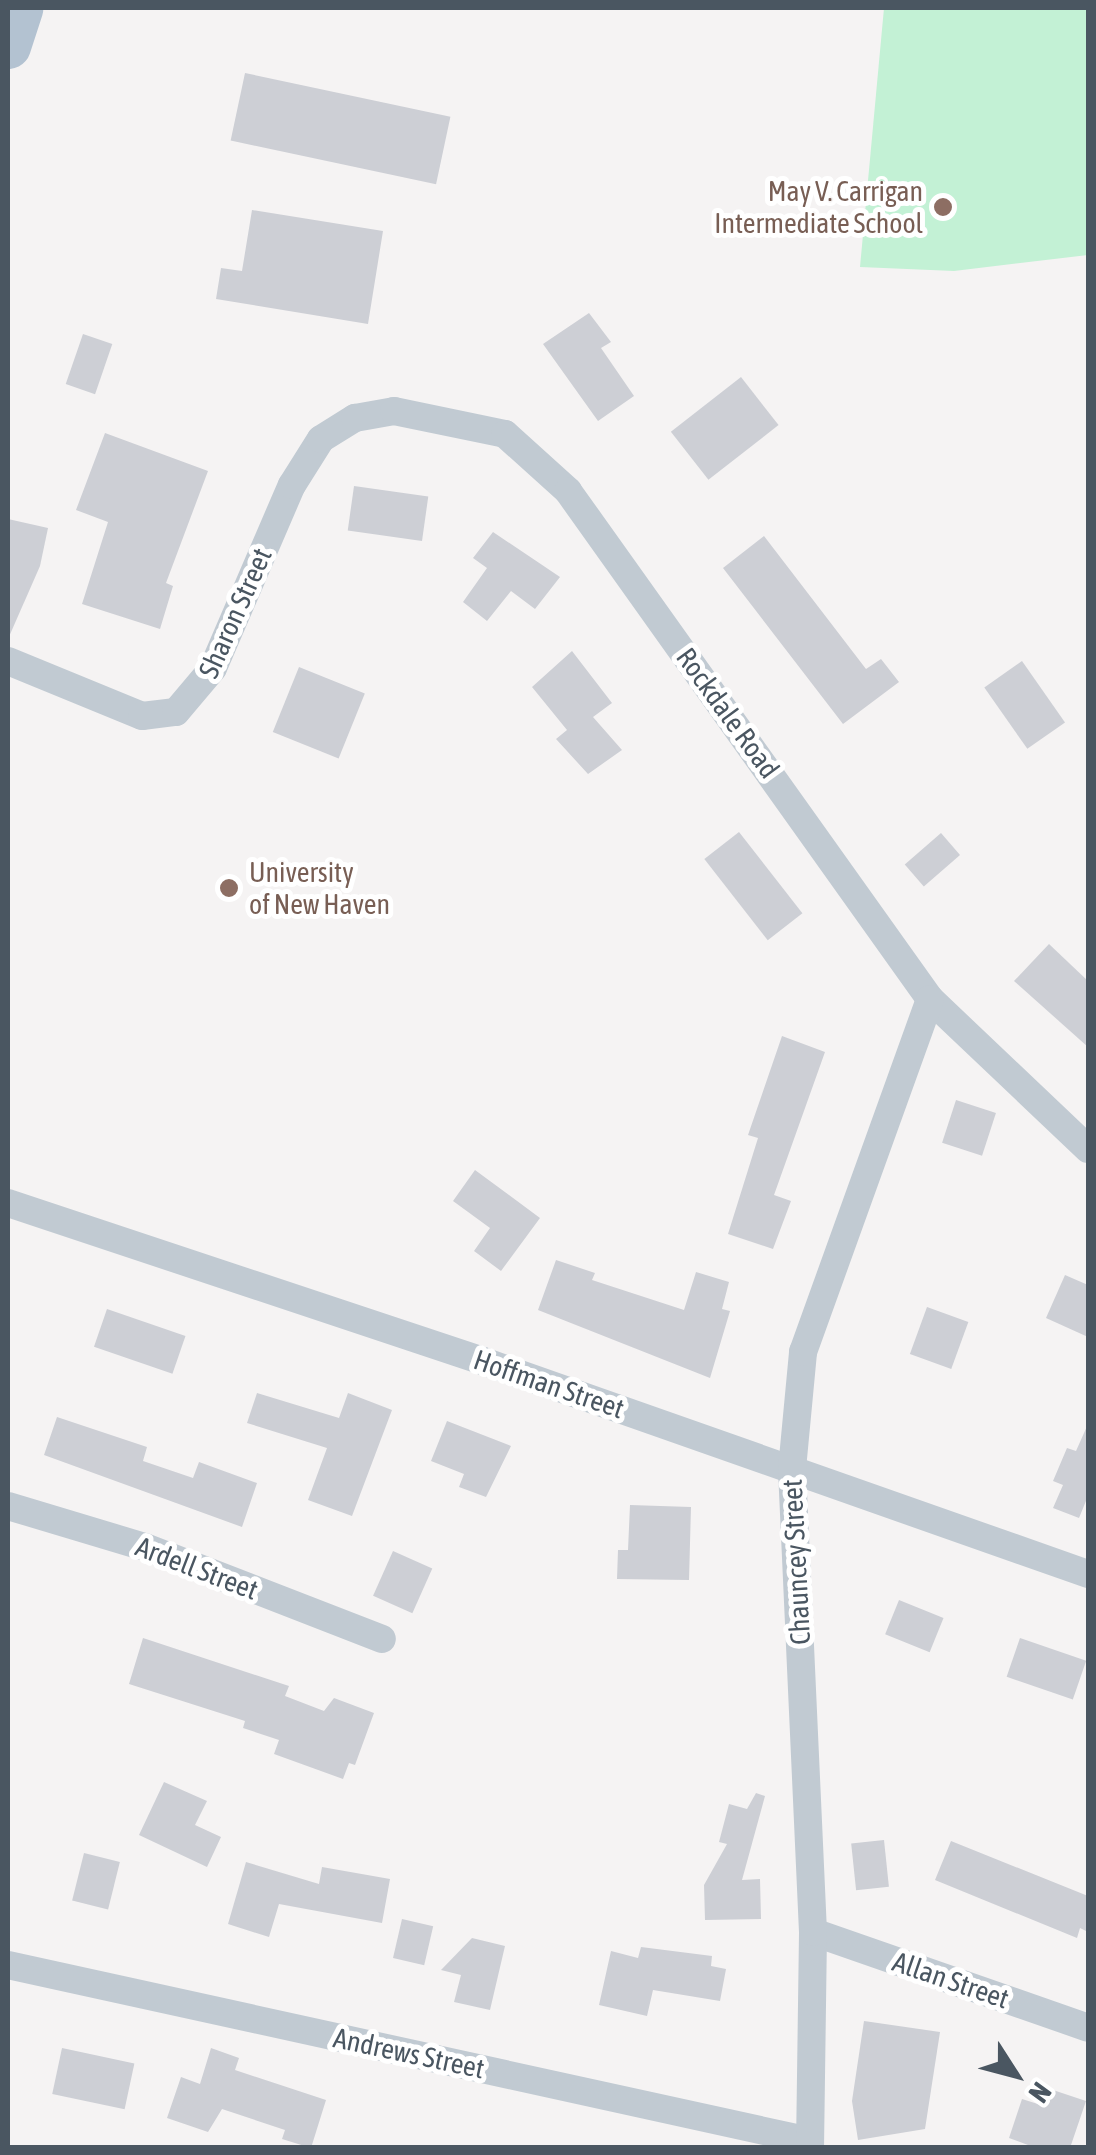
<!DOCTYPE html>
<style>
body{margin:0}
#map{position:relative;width:1096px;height:2155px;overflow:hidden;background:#f5f3f3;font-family:"Asap Condensed",sans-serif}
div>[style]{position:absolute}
.green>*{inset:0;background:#c3f1d5}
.building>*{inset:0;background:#cdcfd5;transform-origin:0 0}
.minor>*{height:28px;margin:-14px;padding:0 14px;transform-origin:14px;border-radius:14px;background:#c1cad2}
.primary>*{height:45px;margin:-22.5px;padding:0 22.5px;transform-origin:22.5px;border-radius:22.5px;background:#b3c2d1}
.dots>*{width:28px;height:28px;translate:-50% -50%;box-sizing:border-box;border:5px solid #fff;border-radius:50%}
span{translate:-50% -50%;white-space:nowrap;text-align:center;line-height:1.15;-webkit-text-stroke:10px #fff;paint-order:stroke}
.education-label{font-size:28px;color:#785e54}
.right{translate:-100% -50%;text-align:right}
.left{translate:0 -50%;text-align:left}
.street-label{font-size:28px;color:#4a5661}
.frame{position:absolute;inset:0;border:10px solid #4a5661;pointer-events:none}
.north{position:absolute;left:966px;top:2025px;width:100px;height:100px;-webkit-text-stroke:8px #fff;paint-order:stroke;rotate:126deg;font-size:28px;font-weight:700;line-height:40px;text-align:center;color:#4a5661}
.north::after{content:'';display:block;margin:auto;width:35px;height:45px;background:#4a5661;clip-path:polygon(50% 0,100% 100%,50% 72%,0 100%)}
</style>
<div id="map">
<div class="green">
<div style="clip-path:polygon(884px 8px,1088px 8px,1088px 255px,954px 271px,860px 267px)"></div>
</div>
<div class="building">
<div style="left:245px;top:73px;width:210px;height:69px;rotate:12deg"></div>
<div style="clip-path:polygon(252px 210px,383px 231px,368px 324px,216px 299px,221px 268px,242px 271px)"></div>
<div style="clip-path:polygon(589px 313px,611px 342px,601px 348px,634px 396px,598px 421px,543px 344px)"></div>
<div style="left:83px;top:334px;width:31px;height:53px;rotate:19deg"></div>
<div style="left:741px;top:377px;width:61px;height:89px;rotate:52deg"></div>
<div style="clip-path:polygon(105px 433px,208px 471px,166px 583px,173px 586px,160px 629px,82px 604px,108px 522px,76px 510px)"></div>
<div style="left:354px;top:486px;width:75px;height:45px;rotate:8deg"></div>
<div style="clip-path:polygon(8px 519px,48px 528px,40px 566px,8px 639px)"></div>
<div style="clip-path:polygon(493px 532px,560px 577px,535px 609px,511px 591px,487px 621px,463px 602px,487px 568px,473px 558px)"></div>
<div style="clip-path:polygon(764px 536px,866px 669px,881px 659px,899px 682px,843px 724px,723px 568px)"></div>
<div style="clip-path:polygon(572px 651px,612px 703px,593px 717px,622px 750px,588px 774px,556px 739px,567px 730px,532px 687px)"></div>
<div style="left:1022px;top:661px;width:75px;height:46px;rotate:55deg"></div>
<div style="left:299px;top:667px;width:71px;height:70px;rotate:22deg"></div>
<div style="left:739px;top:832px;width:103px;height:44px;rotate:52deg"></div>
<div style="left:941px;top:833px;width:29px;height:48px;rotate:49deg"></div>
<div style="clip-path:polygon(1049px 944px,1088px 981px,1088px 1047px,1014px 981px)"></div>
<div style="clip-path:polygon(782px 1036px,825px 1052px,774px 1195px,791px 1201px,773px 1249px,728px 1234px,758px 1138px,748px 1135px)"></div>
<div style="left:956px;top:1100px;width:42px;height:45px;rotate:18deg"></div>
<div style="clip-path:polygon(475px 1170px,540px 1218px,501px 1271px,474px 1251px,490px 1228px,453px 1201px)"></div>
<div style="clip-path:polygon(556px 1260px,595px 1273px,592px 1280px,684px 1310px,696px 1272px,729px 1282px,722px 1309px,730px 1311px,710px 1378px,538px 1310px)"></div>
<div style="clip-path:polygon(1065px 1275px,1088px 1285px,1088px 1337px,1046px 1318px)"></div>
<div style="left:927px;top:1307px;width:44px;height:50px;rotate:20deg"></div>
<div style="left:107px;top:1309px;width:83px;height:40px;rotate:19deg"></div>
<div style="clip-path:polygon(257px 1393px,339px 1418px,348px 1393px,392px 1410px,352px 1516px,308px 1500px,327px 1448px,247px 1423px)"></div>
<div style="clip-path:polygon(57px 1417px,147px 1447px,143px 1461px,193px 1478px,199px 1462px,257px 1483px,242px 1527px,44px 1455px)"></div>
<div style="clip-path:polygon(447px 1421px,511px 1446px,486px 1497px,459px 1487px,464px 1474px,431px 1461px)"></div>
<div style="clip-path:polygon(1088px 1424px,1088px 1496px,1079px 1518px,1053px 1508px,1063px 1485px,1053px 1481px,1067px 1448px,1076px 1451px)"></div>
<div style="clip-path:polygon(630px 1505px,691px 1507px,689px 1580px,617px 1579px,618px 1550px,628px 1550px)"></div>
<div style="left:393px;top:1551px;width:43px;height:49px;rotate:24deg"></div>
<div style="left:899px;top:1600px;width:48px;height:37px;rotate:22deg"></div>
<div style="clip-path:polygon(143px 1638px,289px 1686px,285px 1696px,324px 1711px,334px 1698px,374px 1713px,355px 1765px,349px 1763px,343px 1779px,274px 1754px,279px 1740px,243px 1728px,245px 1721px,129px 1684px)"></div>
<div style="left:1020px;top:1638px;width:70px;height:41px;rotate:19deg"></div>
<div style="clip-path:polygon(164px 1782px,207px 1801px,195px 1825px,221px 1837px,207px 1867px,139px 1835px)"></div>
<div style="clip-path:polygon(756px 1793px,765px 1796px,742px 1880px,760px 1879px,761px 1919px,705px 1920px,704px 1885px,727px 1844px,719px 1842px,729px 1804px,747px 1809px)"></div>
<div style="left:884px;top:1840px;width:47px;height:33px;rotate:84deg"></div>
<div style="clip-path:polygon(951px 1841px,1088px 1896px,1088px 1932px,1080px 1928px,1077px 1938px,935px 1880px)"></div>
<div style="left:84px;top:1853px;width:37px;height:49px;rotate:14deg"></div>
<div style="clip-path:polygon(246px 1862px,319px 1884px,322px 1867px,390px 1879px,382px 1923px,279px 1904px,269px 1937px,228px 1924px)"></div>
<div style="left:402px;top:1919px;width:32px;height:40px;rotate:13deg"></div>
<div style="clip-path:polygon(472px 1938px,505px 1946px,490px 2010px,454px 2002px,461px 1975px,441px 1970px)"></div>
<div style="clip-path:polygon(641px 1947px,712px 1956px,711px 1966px,726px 1969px,720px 2001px,653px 1990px,647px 2016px,599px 2005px,611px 1951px,638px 1958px)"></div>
<div style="clip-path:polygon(864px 2021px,940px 2032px,925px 2129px,858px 2140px,852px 2101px)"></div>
<div style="left:62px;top:2048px;width:74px;height:47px;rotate:12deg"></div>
<div style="clip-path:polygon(211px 2048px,239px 2058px,235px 2070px,326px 2100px,311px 2148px,282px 2139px,285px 2130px,222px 2109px,208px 2132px,167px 2118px,181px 2077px,200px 2084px)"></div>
<div style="clip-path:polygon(1047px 2088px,1086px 2101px,1070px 2148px,1036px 2148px,1009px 2138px,1022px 2099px,1041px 2105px)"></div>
</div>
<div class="minor">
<div style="left:8px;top:661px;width:145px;rotate:22.3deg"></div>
<div style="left:142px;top:716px;width:34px;rotate:-7deg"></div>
<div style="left:176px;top:712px;width:57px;rotate:-49.9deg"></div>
<div style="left:213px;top:668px;width:199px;rotate:-66.7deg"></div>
<div style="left:292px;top:485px;width:54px;rotate:-57.8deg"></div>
<div style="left:321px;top:439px;width:40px;rotate:-32deg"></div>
<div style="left:355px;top:418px;width:40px;rotate:-10deg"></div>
<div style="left:394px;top:411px;width:113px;rotate:11.7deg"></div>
<div style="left:505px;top:434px;width:85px;rotate:42.1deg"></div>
<div style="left:568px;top:491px;width:624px;rotate:54.53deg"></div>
<div style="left:930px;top:999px;width:218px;rotate:43.5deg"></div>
<div style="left:8px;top:1203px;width:501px;rotate:18.4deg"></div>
<div style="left:483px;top:1361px;width:641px;rotate:19.4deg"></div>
<div style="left:8px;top:1506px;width:143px;rotate:16.7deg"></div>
<div style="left:145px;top:1547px;width:254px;rotate:21.2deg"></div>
<div style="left:813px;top:1932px;width:291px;rotate:19.2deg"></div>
<div style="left:8px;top:1965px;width:821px;rotate:12.38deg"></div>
<div style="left:810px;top:2148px;width:216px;rotate:-89.2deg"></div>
<div style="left:813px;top:1932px;width:463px;rotate:-92.6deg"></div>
<div style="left:792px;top:1469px;width:118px;rotate:-84.6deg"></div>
<div style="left:803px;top:1352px;width:375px;rotate:-70.2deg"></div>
</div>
<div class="primary">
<div style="left:8px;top:46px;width:40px;rotate:-72deg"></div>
</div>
<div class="dots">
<div style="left:943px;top:207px;background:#8d6e63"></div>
<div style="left:229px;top:888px;background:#8d6e63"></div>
</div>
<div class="education-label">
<span class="right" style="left:923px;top:207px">May V. Carrigan<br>Intermediate School</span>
<span class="left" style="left:249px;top:888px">University<br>of New Haven</span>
</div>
<div class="street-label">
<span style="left:235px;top:613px;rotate:-66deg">Sharon Street</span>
<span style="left:728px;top:713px;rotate:54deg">Rockdale Road</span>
<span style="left:549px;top:1384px;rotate:19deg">Hoffman Street</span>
<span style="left:796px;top:1562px;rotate:-93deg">Chauncey Street</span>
<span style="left:197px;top:1568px;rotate:21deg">Ardell Street</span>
<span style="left:951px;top:1980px;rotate:19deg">Allan Street</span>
<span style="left:409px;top:2053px;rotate:12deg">Andrews Street</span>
</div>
<div class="frame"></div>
<div class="north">N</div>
</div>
